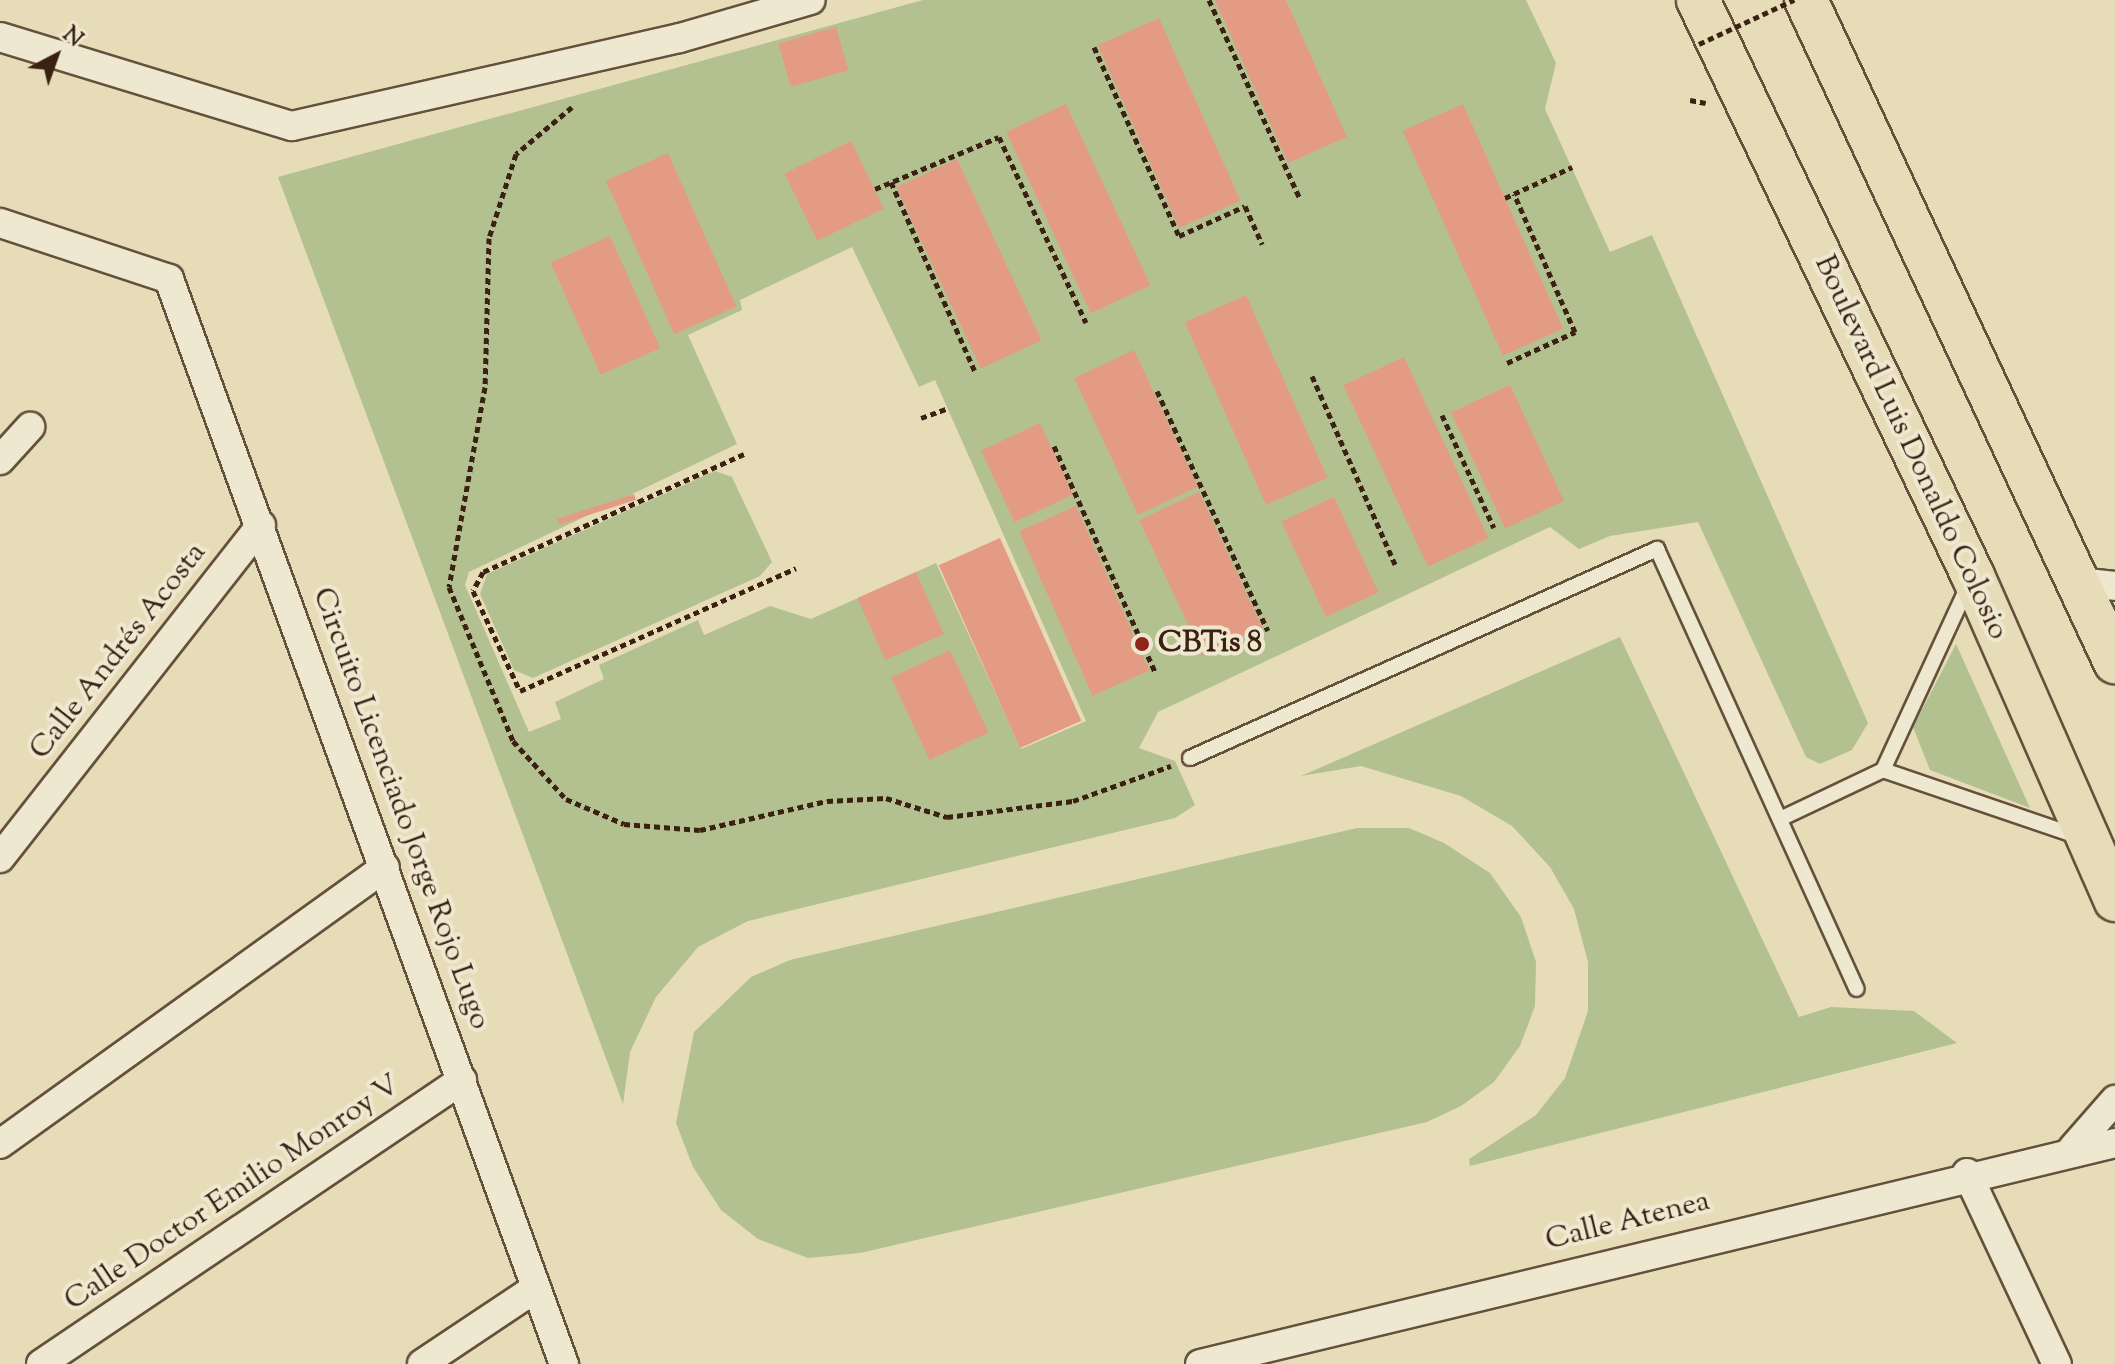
<!DOCTYPE html>
<meta charset="utf-8">
<style>
body{margin:0}
#map{position:relative;width:2115px;height:1364px;overflow:hidden;background:#e7dcb8;font-family:"Sorts Mill Goudy",serif}
div>[style]{position:absolute}
.green>*{inset:0;background:#b3c191}
.building>*{inset:0;background:#e49b84;transform-origin:0 0}
.path>*{height:5px;margin-top:-2.5px;transform-origin:0;background:repeating-linear-gradient(90deg,#3a2112 0 6px,transparent 0 10px)}
.roads{filter:drop-shadow(2px 0 #65503c) drop-shadow(-2px 0 #65503c) drop-shadow(0 2px #65503c) drop-shadow(0 -2px #65503c)}
.lane>*{height:14px;margin:-7px;padding:0 7px;transform-origin:7px;border-radius:7px;background:#efe8d1}
.street>*{height:28px;margin:-14px;padding:0 14px;transform-origin:14px;border-radius:14px;background:#efe8d1}
.primary>*{height:42px;margin:-21px;padding:0 21px;transform-origin:21px;border-radius:21px;background:#e7dcb8}
.path-bridge>*{height:5px;margin-top:-2.5px;transform-origin:0;background:repeating-linear-gradient(90deg,#3a2112 0 6px,transparent 0 10px)}
.dots>*{width:22px;height:22px;translate:-50% -50%;box-sizing:border-box;border:4px solid #efe8d1;border-radius:50%}
span{translate:-50% -50%;white-space:nowrap;text-align:center;line-height:1.15;-webkit-text-stroke:8px #efe8d1;paint-order:stroke}
.street-label{font-size:30px;color:#3a2112}
.poi-label{font-size:30px;color:#3a2112;font-weight:700}
.left{translate:0 -50%;text-align:left}
.north{position:absolute;left:16px;top:16px;width:80px;height:80px;-webkit-text-stroke:6px #efe8d1;paint-order:stroke;rotate:41deg;font-size:22px;font-weight:700;line-height:32px;text-align:center;color:#3a2112}
.north::after{content:'';display:block;margin:auto;width:28px;height:36px;background:#3a2112;clip-path:polygon(50% 0,100% 100%,50% 72%,0 100%)}
</style>
<div id="map">
<div class="green">
<div style="clip-path:polygon(evenodd,923px 0,1526px 0,1556px 63px,1545px 109px,1610px 252px,1652px 235px,1868px 723px,1852px 750px,1820px 764px,1806px 757px,1698px 522px,1610px 536px,1579px 549px,1550px 527px,1158px 712px,1139px 748px,1175px 761px,1195px 805px,1175px 818px,748px 921px,698px 947px,656px 997px,630px 1052px,623px 1104px,278px 177px,923px 0,852px 247px,919px 387px,935px 380px,1086px 721px,1021px 749px,936px 563px,811px 619px,770px 606px,704px 635px,698px 620px,599px 665px,604px 679px,555px 702px,561px 719px,529px 732px,465px 585px,469px 572px,737px 444px,688px 335px,742px 310px,740px 300px,852px 247px)"></div>
<div style="clip-path:polygon(715px 471px,732px 477px,772px 562px,760px 576px,533px 678px,514px 670px,480px 594px,487px 574px)"></div>
<div style="clip-path:polygon(1620px 637px,1799px 1017px,1831px 1007px,1914px 1011px,1957px 1043px,1470px 1166px,1469px 1159px,1536px 1115px,1565px 1078px,1588px 1011px,1588px 962px,1574px 909px,1550px 867px,1512px 826px,1461px 796px,1361px 766px,1301px 776px)"></div>
<div style="clip-path:polygon(1956px 644px,2030px 808px,1930px 770px,1913px 727px)"></div>
<div style="clip-path:polygon(1357px 828px,1409px 828px,1444px 843px,1490px 873px,1521px 917px,1536px 962px,1535px 1006px,1520px 1046px,1494px 1082px,1461px 1106px,1427px 1122px,860px 1253px,808px 1258px,758px 1239px,721px 1210px,693px 1167px,676px 1123px,694px 1032px,751px 977px,790px 960px)"></div>
</div>
<div class="building">
<div style="clip-path:polygon(1215px 0,1286px 0,1347px 137px,1288px 163px)"></div>
<div style="left:1159px;top:18px;width:200px;height:67px;rotate:66deg"></div>
<div style="left:836px;top:27px;width:45px;height:60px;rotate:74deg"></div>
<div style="left:1066px;top:104px;width:200px;height:66px;rotate:65deg"></div>
<div style="left:1463px;top:104px;width:246px;height:66px;rotate:66deg"></div>
<div style="left:851px;top:141px;width:75px;height:74px;rotate:64deg"></div>
<div style="left:668px;top:153px;width:168px;height:68px;rotate:66deg"></div>
<div style="left:957px;top:159px;width:200px;height:67px;rotate:65deg"></div>
<div style="left:610px;top:236px;width:123px;height:65px;rotate:66deg"></div>
<div style="left:1246px;top:295px;width:200px;height:67px;rotate:66deg"></div>
<div style="left:1134px;top:350px;width:151px;height:66px;rotate:65deg"></div>
<div style="left:1404px;top:357px;width:200px;height:67px;rotate:65deg"></div>
<div style="left:1510px;top:385px;width:128px;height:65px;rotate:65deg"></div>
<div style="left:1040px;top:423px;width:79px;height:65px;rotate:65deg"></div>
<div style="left:1199px;top:492px;width:151px;height:66px;rotate:65deg"></div>
<div style="left:634px;top:494px;width:6px;height:81px;rotate:72deg"></div>
<div style="left:1334px;top:497px;width:105px;height:58px;rotate:65deg"></div>
<div style="left:1076px;top:506px;width:180px;height:62px;rotate:66deg"></div>
<div style="left:1000px;top:538px;width:200px;height:67px;rotate:66deg"></div>
<div style="left:916px;top:572px;width:68px;height:64px;rotate:66deg"></div>
<div style="left:950px;top:650px;width:91px;height:65px;rotate:65deg"></div>
</div>
<div class="path">
<div style="left:1209px;top:0;width:219px;rotate:65.4deg"></div>
<div style="left:1094px;top:47px;width:207px;rotate:65.8deg"></div>
<div style="left:1179px;top:236px;width:72px;rotate:-24.4deg"></div>
<div style="left:1245px;top:206px;width:42px;rotate:65.9deg"></div>
<div style="left:1690px;top:100px;width:16px;rotate:11deg"></div>
<div style="left:572px;top:107px;width:73px;rotate:140deg"></div>
<div style="left:516px;top:154px;width:88px;rotate:107.8deg"></div>
<div style="left:489px;top:238px;width:149px;rotate:91.5deg"></div>
<div style="left:485px;top:387px;width:203px;rotate:100.2deg"></div>
<div style="left:449px;top:587px;width:167px;rotate:67.4deg"></div>
<div style="left:513px;top:741px;width:79px;rotate:47.6deg"></div>
<div style="left:566px;top:799px;width:63px;rotate:23.3deg"></div>
<div style="left:624px;top:824px;width:76px;rotate:4.5deg"></div>
<div style="left:700px;top:830px;width:130px;rotate:-12.9deg"></div>
<div style="left:827px;top:801px;width:59px;rotate:-2.9deg"></div>
<div style="left:886px;top:798px;width:64px;rotate:17.3deg"></div>
<div style="left:947px;top:817px;width:127px;rotate:-7.2deg"></div>
<div style="left:1073px;top:801px;width:104px;rotate:-19.7deg"></div>
<div style="left:891px;top:182px;width:208px;rotate:66.1deg"></div>
<div style="left:875px;top:189px;width:134px;rotate:-22.8deg"></div>
<div style="left:999px;top:137px;width:205px;rotate:64.9deg"></div>
<div style="left:1505px;top:198px;width:74px;rotate:-24.8deg"></div>
<div style="left:1507px;top:363px;width:75px;rotate:-24.5deg"></div>
<div style="left:1575px;top:332px;width:151px;rotate:-113.8deg"></div>
<div style="left:1312px;top:376px;width:206px;rotate:66.2deg"></div>
<div style="left:1157px;top:391px;width:264px;rotate:65.2deg"></div>
<div style="left:1442px;top:415px;width:124px;rotate:65.3deg"></div>
<div style="left:921px;top:418px;width:29px;rotate:-20deg"></div>
<div style="left:1054px;top:446px;width:248px;rotate:65.9deg"></div>
<div style="left:744px;top:454px;width:286px;rotate:155.7deg"></div>
<div style="left:483px;top:572px;width:21px;rotate:118deg"></div>
<div style="left:473px;top:591px;width:110px;rotate:64.8deg"></div>
<div style="left:520px;top:691px;width:302px;rotate:-24deg"></div>
</div>
<div class="roads">
<div class="lane">
<div style="left:1190px;top:758px;width:512px;rotate:-24.11deg"></div>
<div style="left:1657px;top:549px;width:483px;rotate:65.6deg"></div>
<div style="left:1883px;top:770px;width:208px;rotate:18.8deg"></div>
<div style="left:1780px;top:819px;width:114px;rotate:-25.4deg"></div>
<div style="left:1883px;top:770px;width:205px;rotate:-65.2deg"></div>
</div>
<div class="street">
<div style="left:0;top:37px;width:305px;rotate:17deg"></div>
<div style="left:292px;top:126px;width:398px;rotate:-12.8deg"></div>
<div style="left:680px;top:38px;width:136px;rotate:-16.2deg"></div>
<div style="left:0;top:223px;width:178px;rotate:18.3deg"></div>
<div style="left:169px;top:279px;width:1155px;rotate:70deg"></div>
<div style="left:0;top:460px;width:45px;rotate:-47.7deg"></div>
<div style="left:2078px;top:582px;width:37px;rotate:6deg"></div>
<div style="left:0;top:858px;width:423px;rotate:-51.9deg"></div>
<div style="left:0;top:1144px;width:474px;rotate:-35.7deg"></div>
<div style="left:2073px;top:1148px;width:64px;rotate:-48.8deg"></div>
<div style="left:1967px;top:1173px;width:211px;rotate:64.8deg"></div>
<div style="left:41px;top:1364px;width:508px;rotate:-34deg"></div>
<div style="left:422px;top:1364px;width:137px;rotate:-33.7deg"></div>
<div style="left:1200px;top:1364px;width:941px;rotate:-13.58deg"></div>
</div>
<div class="primary">
<div style="left:1698px;top:0;width:638px;rotate:64.48deg"></div>
<div style="left:1973px;top:576px;width:354px;rotate:66.3deg"></div>
<div style="left:1806px;top:0;width:731px;rotate:64.98deg"></div>
</div>
</div>
<div class="path-bridge">
<div style="left:1699px;top:44px;width:105px;rotate:-24.9deg"></div>
</div>
<div class="dots">
<div style="left:1142px;top:644px;background:#8f2418"></div>
</div>
<div class="street-label">
<span style="left:1910px;top:448px;rotate:65deg">Boulevard Luis Donaldo Colosio</span>
<span style="left:119px;top:652px;rotate:-52deg">Calle Andrés Acosta</span>
<span style="left:400px;top:809px;rotate:70deg">Circuito Licenciado Jorge Rojo Lugo</span>
<span style="left:233px;top:1194px;rotate:-34deg">Calle Doctor Emilio Monroy V</span>
<span style="left:1628px;top:1222px;rotate:-14deg">Calle Atenea</span>
</div>
<div class="poi-label">
<span class="left" style="left:1158px;top:644px">CBTis 8</span>
</div>
<div class="north">N</div>
</div>
